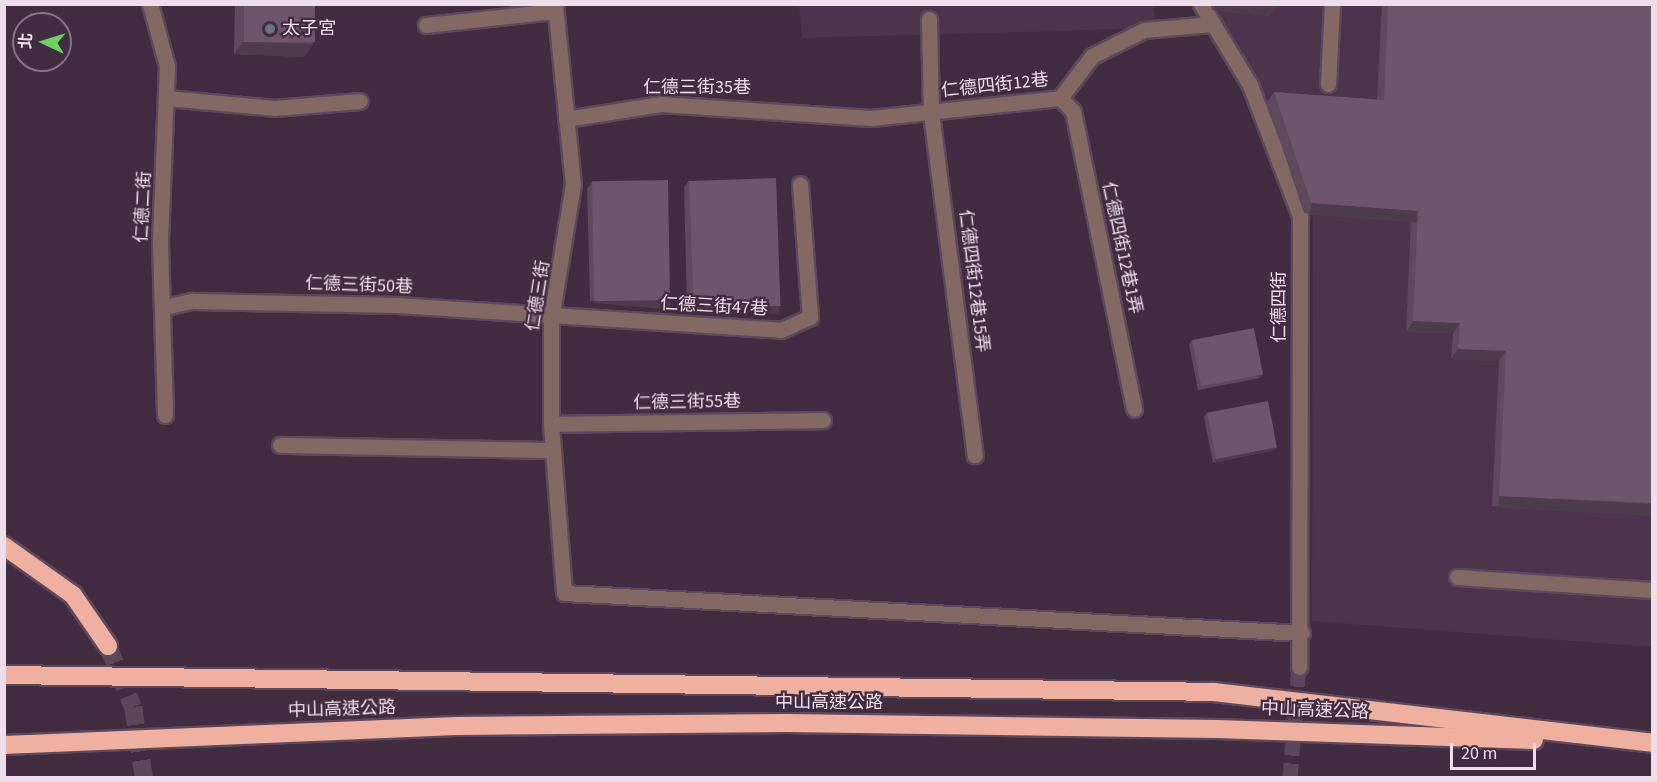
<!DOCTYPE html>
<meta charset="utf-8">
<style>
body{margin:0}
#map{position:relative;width:1657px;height:782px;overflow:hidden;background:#422c41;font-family:"Source Sans 3","Noto Sans TC",sans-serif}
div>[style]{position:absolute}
.built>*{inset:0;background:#4e334d}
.minor-tunnel>*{height:15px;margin-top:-7.5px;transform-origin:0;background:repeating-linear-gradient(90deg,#5c475a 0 15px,transparent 0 23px)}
.highway-tunnel>*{height:18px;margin-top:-9px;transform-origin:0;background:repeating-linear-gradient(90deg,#5c475a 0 18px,transparent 0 27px)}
.roads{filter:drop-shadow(2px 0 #5d485c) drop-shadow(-2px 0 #5d485c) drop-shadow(0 2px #5d485c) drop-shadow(0 -2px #5d485c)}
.minor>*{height:15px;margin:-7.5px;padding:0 7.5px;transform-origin:7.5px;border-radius:7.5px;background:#846963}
.highway>*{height:18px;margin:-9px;padding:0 9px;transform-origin:9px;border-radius:9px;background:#f0b0a0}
.wall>*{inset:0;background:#5e495d}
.shaded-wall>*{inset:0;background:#4c3c4c;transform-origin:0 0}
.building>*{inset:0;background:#6d556c;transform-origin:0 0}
.dots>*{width:16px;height:16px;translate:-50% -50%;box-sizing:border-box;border:3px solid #422c41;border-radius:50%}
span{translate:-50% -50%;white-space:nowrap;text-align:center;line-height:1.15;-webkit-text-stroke:4.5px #422c41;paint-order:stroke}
.poi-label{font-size:18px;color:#ecdeeb}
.left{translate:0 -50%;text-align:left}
.street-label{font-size:18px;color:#ecdeeb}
.frame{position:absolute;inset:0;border:6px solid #ecdeeb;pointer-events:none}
.north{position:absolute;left:12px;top:12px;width:60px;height:60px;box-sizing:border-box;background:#422c41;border:2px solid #867385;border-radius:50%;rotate:274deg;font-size:16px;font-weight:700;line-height:24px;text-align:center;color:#ecdeeb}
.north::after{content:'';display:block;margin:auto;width:21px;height:27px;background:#70d35f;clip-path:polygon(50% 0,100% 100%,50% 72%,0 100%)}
.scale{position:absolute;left:1450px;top:743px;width:86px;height:27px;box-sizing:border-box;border:3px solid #ecdeeb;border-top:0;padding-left:8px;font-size:18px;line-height:21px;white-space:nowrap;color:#ecdeeb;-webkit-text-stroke:4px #422c41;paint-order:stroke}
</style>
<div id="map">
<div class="built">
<div style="clip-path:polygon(799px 5px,1153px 5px,1157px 28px,802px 38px)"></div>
<div style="clip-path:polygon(1210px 5px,1652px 5px,1652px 647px,1312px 621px,1313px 214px,1304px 213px,1267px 102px)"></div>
</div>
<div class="minor-tunnel">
<div style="left:1290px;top:778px;width:111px;rotate:-85.4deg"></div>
</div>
<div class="highway-tunnel">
<div style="left:108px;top:646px;width:66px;rotate:67.7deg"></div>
<div style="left:133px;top:707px;width:72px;rotate:81.2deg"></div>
</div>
<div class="roads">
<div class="minor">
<div style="left:150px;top:4px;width:64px;rotate:74.7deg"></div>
<div style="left:167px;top:66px;width:178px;rotate:92.3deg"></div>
<div style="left:160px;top:244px;width:171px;rotate:88.3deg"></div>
<div style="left:555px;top:4px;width:181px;rotate:84.3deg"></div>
<div style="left:573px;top:184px;width:136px;rotate:99.3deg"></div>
<div style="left:551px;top:318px;width:106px;rotate:90deg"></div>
<div style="left:551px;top:424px;width:169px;rotate:85.6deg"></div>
<div style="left:564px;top:593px;width:739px;rotate:3.1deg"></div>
<div style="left:1201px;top:4px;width:95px;rotate:58.8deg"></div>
<div style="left:1250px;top:85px;width:140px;rotate:69.1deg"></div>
<div style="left:1300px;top:216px;width:451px;rotate:90.1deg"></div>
<div style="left:929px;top:19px;width:94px;rotate:88.8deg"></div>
<div style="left:931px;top:113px;width:345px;rotate:82.7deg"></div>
<div style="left:426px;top:25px;width:130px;rotate:-6.2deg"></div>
<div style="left:1328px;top:84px;width:80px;rotate:-87.1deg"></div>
<div style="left:167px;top:98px;width:107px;rotate:5.3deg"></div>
<div style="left:274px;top:108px;width:86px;rotate:-4.7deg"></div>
<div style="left:1060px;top:98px;width:18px;rotate:45deg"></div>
<div style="left:1073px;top:111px;width:304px;rotate:78.4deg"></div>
<div style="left:566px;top:119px;width:96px;rotate:-9deg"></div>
<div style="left:661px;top:104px;width:210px;rotate:3.8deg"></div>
<div style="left:871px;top:118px;width:190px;rotate:-6deg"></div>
<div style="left:1060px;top:98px;width:53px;rotate:-52.7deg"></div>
<div style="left:1092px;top:56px;width:58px;rotate:-26.6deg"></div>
<div style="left:1144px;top:30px;width:67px;rotate:-5.1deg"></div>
<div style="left:165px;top:307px;width:28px;rotate:-13deg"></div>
<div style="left:192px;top:301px;width:205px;rotate:1.1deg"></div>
<div style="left:397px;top:305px;width:385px;rotate:3.7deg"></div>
<div style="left:781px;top:330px;width:32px;rotate:-24deg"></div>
<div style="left:810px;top:317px;width:133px;rotate:-94.3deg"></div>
<div style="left:551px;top:424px;width:272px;rotate:-0.8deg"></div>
<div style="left:280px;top:445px;width:272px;rotate:1.1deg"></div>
<div style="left:1457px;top:577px;width:195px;rotate:3.8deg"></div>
</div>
<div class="highway">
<div style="left:4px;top:546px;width:85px;rotate:35.4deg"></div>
<div style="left:73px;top:595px;width:62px;rotate:55.5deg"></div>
<div style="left:4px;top:675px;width:1210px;rotate:0.8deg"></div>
<div style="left:1214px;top:692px;width:441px;rotate:6.6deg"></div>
<div style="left:4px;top:745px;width:452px;rotate:-2.4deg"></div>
<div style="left:456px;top:726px;width:331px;rotate:-0.5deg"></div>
<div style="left:787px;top:723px;width:430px;rotate:0.8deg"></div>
<div style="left:1217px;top:729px;width:317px;rotate:2deg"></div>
</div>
</div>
<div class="wall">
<div style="clip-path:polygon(235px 4px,315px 4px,313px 44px,304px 57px,234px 54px)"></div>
<div style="clip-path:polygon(1210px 4px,1277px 4px,1269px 16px,1212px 10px)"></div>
<div style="clip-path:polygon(1382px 4px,1653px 4px,1653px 514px,1492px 506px,1499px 361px,1451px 359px,1453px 333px,1406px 332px,1411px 221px,1304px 213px,1267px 102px,1274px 92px,1377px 100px)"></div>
<div style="clip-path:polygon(689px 180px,775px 313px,687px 307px,684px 187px)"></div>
<div style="clip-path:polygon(592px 182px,666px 307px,590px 301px,587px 189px)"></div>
<div style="clip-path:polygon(1192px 340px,1260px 378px,1198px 390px,1189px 344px)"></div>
<div style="clip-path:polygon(1207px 413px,1277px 447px,1274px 450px,1213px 463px,1204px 417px)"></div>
</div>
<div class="shaded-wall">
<div style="clip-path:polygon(1216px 4px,1265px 4px,1276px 6px,1269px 16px,1212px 10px)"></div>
<div style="clip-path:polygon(243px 42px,313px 44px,304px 57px,234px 54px)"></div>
<div style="left:1311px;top:203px;width:107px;height:12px;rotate:4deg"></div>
<div style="left:595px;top:294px;width:76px;height:9px;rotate:5deg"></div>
<div style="left:691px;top:300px;width:89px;height:8px;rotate:4deg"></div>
<div style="clip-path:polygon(1413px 321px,1460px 323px,1453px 333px,1406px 332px)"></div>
<div style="clip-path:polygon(1458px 349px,1506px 351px,1499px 361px,1451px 359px)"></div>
<div style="left:1263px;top:374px;width:5px;height:63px;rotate:127deg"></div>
<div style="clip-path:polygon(1277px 447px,1274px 450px,1213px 463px,1215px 459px)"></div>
<div style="left:1499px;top:496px;width:154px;height:12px;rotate:3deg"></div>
</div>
<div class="building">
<div style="left:244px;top:4px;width:71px;height:38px"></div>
<div style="clip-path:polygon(1388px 4px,1653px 4px,1653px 503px,1499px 496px,1506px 351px,1458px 349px,1460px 323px,1413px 321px,1418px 211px,1311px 203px,1274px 92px,1384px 100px)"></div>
<div style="left:776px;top:178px;width:128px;height:87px;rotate:88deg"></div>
<div style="left:668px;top:180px;width:120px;height:76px;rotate:89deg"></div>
<div style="left:1254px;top:328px;width:47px;height:63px;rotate:79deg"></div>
<div style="left:1268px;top:401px;width:47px;height:62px;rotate:79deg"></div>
</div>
<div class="dots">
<div style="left:270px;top:29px;background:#6b7280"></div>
</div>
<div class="poi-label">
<span class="left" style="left:282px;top:29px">太子宮</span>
</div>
<div class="street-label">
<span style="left:995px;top:86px;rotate:-6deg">仁德四街12巷</span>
<span style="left:697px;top:88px">仁德三街35巷</span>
<span style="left:144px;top:207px;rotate:-87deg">仁德二街</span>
<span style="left:1121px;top:248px;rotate:78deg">仁德四街12巷1弄</span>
<span style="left:973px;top:281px;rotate:83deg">仁德四街12巷15弄</span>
<span style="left:359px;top:286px;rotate:2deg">仁德三街50巷</span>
<span style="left:539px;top:296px;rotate:-81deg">仁德三街</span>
<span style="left:714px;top:307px;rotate:3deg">仁德三街47巷</span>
<span style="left:1280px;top:307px;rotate:-90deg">仁德四街</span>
<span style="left:687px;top:403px;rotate:-1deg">仁德三街55巷</span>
<span style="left:829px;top:703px">中山高速公路</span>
<span style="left:342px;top:710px;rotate:-2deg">中山高速公路</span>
<span style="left:1315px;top:711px;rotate:2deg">中山高速公路</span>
</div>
<div class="frame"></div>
<div class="north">北</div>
<div class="scale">20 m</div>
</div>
